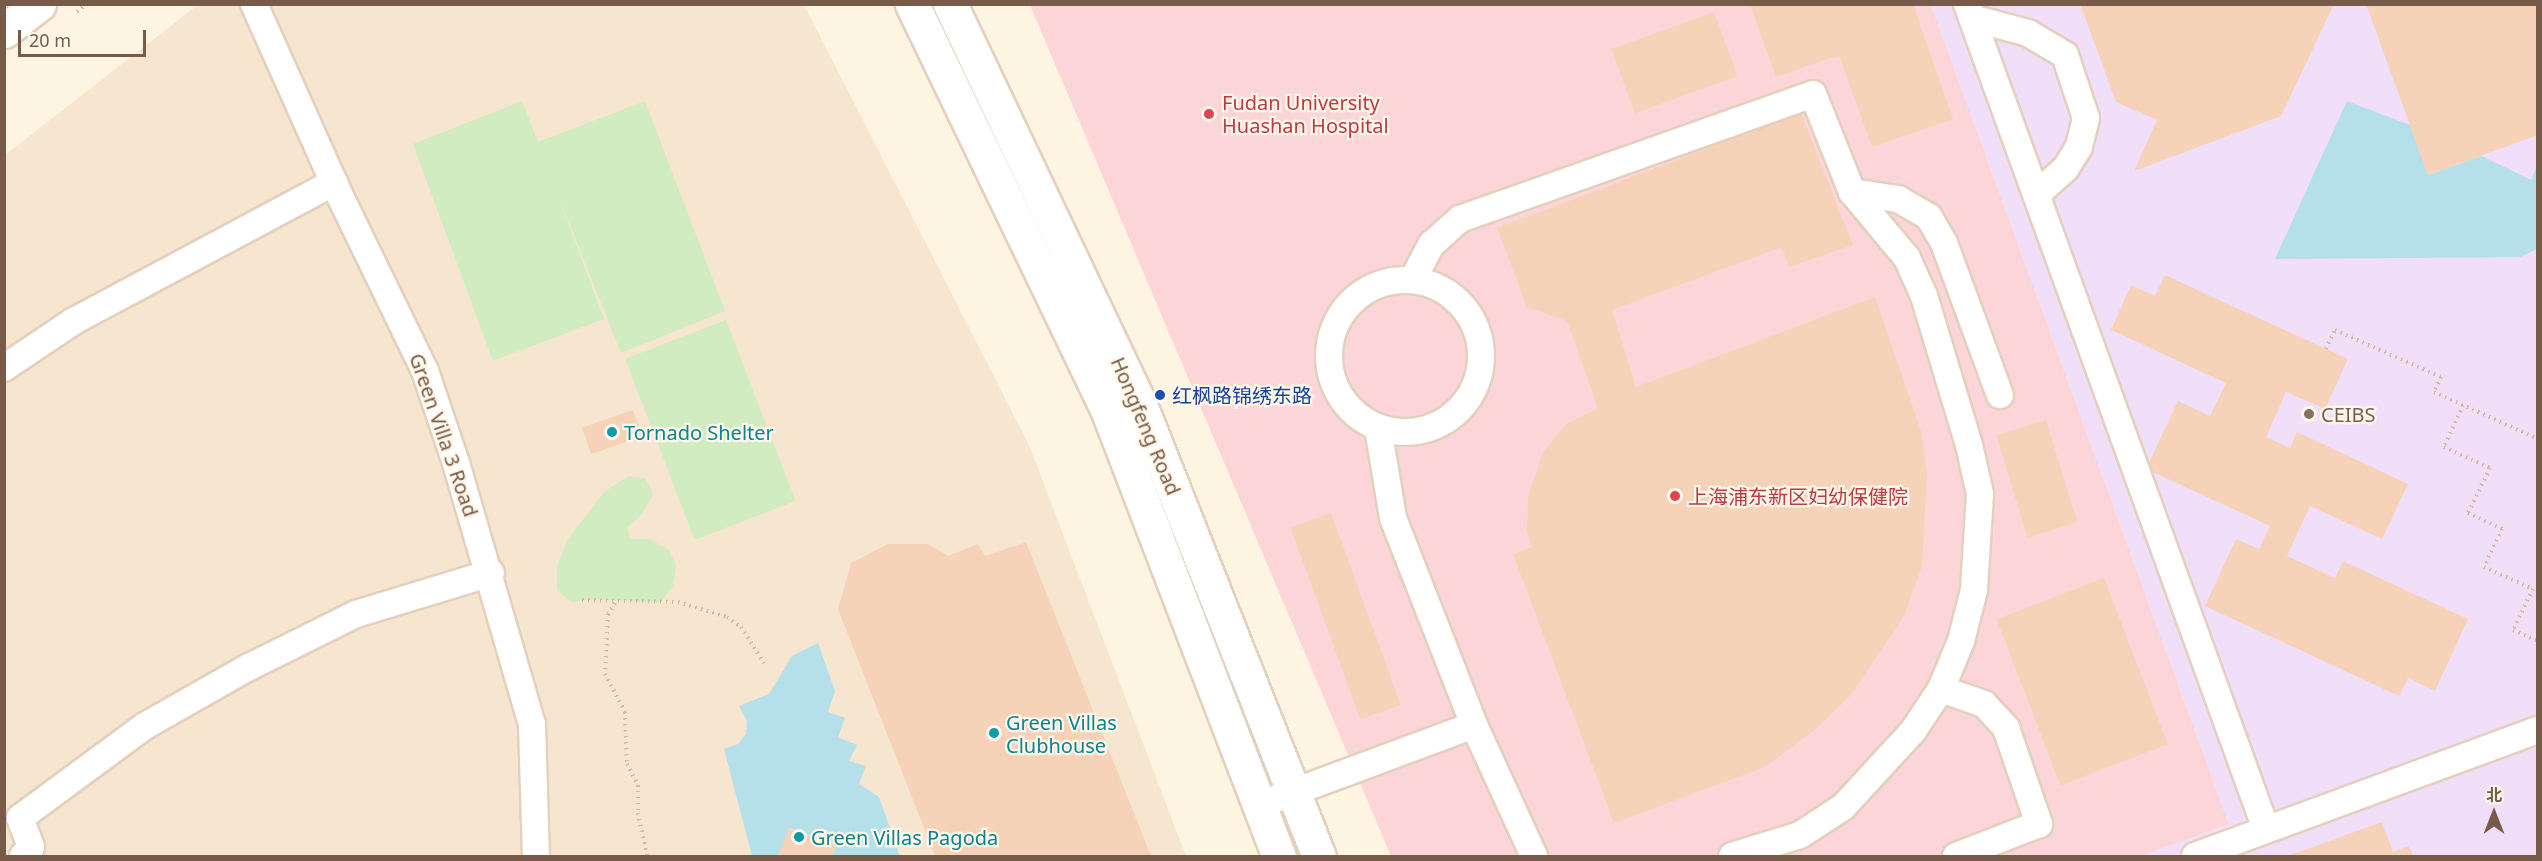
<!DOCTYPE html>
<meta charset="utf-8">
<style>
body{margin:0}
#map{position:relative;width:2542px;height:861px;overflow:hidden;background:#fef4e2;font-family:"Noto Sans","Noto Sans SC",sans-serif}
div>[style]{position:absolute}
.residential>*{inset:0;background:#f6e6d0}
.education>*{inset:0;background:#f1dffa}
.medical>*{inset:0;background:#fcd5d8}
.green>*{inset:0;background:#d0ecc0;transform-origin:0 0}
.water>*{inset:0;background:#b5dfe9}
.building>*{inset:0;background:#f5d2b8;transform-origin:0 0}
.path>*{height:4px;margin-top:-2px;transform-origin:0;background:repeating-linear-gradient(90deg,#dab69b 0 1.5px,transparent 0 6px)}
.roads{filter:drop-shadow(2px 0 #e3d0bd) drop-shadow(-2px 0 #e3d0bd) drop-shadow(0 2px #e3d0bd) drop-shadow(0 -2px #e3d0bd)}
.lane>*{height:26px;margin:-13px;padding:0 13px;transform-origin:13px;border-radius:13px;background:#fff}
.lane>.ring{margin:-13px;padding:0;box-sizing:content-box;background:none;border:26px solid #fff;border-radius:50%}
.secondary>*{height:33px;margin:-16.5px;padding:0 16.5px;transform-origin:16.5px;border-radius:16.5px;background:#fff}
.dots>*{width:16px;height:16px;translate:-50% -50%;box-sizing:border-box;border:3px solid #fff7ea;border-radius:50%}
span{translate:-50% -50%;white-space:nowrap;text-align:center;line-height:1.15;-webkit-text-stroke:4.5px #fff7ea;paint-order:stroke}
.health-label{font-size:20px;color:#be3a42}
.left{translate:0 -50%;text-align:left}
.transit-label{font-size:20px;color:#164399}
.education-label{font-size:20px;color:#785e54}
.street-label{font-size:20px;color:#775a47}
.culture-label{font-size:20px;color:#0d838f}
.frame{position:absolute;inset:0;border:6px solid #775a47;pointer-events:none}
.north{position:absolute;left:2464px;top:783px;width:60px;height:60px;-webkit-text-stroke:4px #fff7ea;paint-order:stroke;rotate:0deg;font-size:16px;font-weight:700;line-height:24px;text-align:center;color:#775a47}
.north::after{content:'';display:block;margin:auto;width:21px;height:27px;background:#775a47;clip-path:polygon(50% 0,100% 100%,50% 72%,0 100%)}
.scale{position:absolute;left:18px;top:30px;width:128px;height:27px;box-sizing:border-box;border:3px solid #775a47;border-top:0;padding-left:8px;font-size:18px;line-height:21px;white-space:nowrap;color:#775a47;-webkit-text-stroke:4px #fff7ea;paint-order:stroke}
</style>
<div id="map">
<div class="residential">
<div style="clip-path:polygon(199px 4px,804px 5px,1029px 445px,1186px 856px,5px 856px,5px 155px)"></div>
</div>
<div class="education">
<div style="clip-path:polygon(1931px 5px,2537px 5px,2537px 856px,2142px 856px,2229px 824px)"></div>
</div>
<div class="medical">
<div style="clip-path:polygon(1030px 5px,1931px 5px,2229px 824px,2142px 856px,1391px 856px)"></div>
</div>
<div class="green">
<div style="clip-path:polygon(522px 101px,538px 142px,645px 101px,725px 311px,621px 353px,556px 190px,604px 319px,493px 361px,413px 144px)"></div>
<div style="left:726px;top:320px;width:194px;height:108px;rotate:69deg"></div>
<div style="clip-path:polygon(628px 476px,645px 478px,653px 494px,643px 513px,627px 528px,631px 539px,650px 539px,670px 551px,676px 566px,673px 586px,660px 603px,593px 599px,571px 602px,557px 590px,557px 567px,568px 539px,604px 492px)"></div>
</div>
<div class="water">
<div style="clip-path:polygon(2347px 101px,2410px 125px,2428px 175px,2482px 156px,2531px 180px,2537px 166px,2537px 249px,2520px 257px,2275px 259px)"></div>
<div style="clip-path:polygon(818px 643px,835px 691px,828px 712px,845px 718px,838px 737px,857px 745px,849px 761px,866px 766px,859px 784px,879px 797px,900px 856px,832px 856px,836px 845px,790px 828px,778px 856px,752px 856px,724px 749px,738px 744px,746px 734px,747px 721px,739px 706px,769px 694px,792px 656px)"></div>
</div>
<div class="building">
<div style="clip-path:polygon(1750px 4px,1913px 4px,1953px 119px,1872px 147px,1839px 55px,1776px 77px)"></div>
<div style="clip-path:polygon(2080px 4px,2334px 4px,2281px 116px,2134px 171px,2157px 120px,2116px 102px)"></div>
<div style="clip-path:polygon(2366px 4px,2538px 4px,2538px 135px,2428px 175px)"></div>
<div style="left:1714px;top:12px;width:68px;height:109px;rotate:70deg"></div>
<div style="clip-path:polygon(1801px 113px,1853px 245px,1789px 267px,1782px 247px,1612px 310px,1636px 387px,1875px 297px,1921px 431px,1927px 474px,1922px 566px,1904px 616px,1849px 697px,1818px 727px,1765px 767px,1614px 823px,1513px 554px,1532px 547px,1527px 532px,1528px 497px,1543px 453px,1565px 425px,1598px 408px,1567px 321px,1527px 307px,1497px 228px)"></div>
<div style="clip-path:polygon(2165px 275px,2348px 359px,2325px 409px,2286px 392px,2266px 437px,2290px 448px,2297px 432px,2408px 484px,2382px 539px,2310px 506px,2287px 556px,2335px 578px,2343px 561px,2468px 619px,2435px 691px,2408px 678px,2399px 696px,2205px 606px,2236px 539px,2259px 549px,2270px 526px,2146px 469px,2178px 401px,2210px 416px,2226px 383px,2111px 330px,2131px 285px,2155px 296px)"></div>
<div style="left:633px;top:410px;width:28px;height:54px;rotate:71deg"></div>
<div style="left:2046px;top:420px;width:107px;height:52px;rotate:73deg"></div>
<div style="left:1331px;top:513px;width:204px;height:43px;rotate:70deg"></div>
<div style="clip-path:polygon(1026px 542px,1151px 856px,935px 856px,838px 609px,851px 563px,888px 544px,928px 544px,948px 556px,978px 544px,985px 556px)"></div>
<div style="left:2104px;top:578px;width:178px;height:115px;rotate:69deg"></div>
<div style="clip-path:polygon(2382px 822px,2393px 852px,2409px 846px,2413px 856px,2288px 856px)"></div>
<div style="clip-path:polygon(789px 828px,836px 845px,832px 856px,778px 856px)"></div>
</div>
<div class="path">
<div style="left:77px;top:12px;width:12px;rotate:-42deg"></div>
<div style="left:2326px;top:349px;width:21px;rotate:-65deg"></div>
<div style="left:2335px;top:330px;width:116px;rotate:23.9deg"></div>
<div style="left:2441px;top:377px;width:17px;rotate:115deg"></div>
<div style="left:2434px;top:392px;width:114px;rotate:24.3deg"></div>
<div style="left:2463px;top:405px;width:46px;rotate:114.3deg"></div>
<div style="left:2444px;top:447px;width:51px;rotate:24.5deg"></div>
<div style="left:2490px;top:468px;width:50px;rotate:116.1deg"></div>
<div style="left:2468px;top:513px;width:38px;rotate:25deg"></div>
<div style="left:2502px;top:529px;width:42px;rotate:115.3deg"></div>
<div style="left:2484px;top:567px;width:54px;rotate:24.2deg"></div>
<div style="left:2533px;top:589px;width:46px;rotate:116deg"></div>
<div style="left:2513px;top:630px;width:27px;rotate:24deg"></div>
<div style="left:582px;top:600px;width:96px;rotate:1.2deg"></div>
<div style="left:678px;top:602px;width:51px;rotate:17deg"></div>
<div style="left:727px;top:617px;width:17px;rotate:36deg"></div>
<div style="left:741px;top:627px;width:43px;rotate:57.4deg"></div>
<div style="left:615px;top:603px;width:13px;rotate:122deg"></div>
<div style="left:608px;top:614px;width:60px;rotate:92.9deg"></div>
<div style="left:605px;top:674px;width:43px;rotate:62.2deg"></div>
<div style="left:625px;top:712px;width:52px;rotate:87.8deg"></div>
<div style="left:627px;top:764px;width:24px;rotate:62deg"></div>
<div style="left:638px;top:785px;width:28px;rotate:90deg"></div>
<div style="left:638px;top:813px;width:44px;rotate:78.2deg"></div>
</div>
<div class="roads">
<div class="lane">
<div style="left:254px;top:4px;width:210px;rotate:65.9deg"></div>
<div style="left:340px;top:196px;width:195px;rotate:64.1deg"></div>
<div style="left:425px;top:371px;width:97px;rotate:71.4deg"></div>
<div style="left:456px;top:463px;width:272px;rotate:73.8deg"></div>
<div style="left:532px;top:724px;width:132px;rotate:88.3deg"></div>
<div style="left:1967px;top:4px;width:878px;rotate:70.08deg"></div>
<div style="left:1972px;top:18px;width:58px;rotate:15deg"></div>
<div style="left:2028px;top:33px;width:43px;rotate:30.7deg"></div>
<div style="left:2065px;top:55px;width:66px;rotate:71.6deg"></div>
<div style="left:2086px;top:118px;width:30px;rotate:104deg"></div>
<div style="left:2079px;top:147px;width:25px;rotate:122deg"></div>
<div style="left:2066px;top:168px;width:40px;rotate:138deg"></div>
<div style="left:1852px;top:192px;width:47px;rotate:8.7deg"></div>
<div style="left:1898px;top:199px;width:36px;rotate:30deg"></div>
<div style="left:1929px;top:217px;width:30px;rotate:60deg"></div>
<div style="left:1944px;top:243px;width:162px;rotate:69.8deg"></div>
<div style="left:1413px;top:279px;width:40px;rotate:-62deg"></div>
<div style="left:1432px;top:244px;width:38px;rotate:-42deg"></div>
<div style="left:1460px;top:219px;width:374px;rotate:-19.5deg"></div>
<div style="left:1813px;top:94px;width:105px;rotate:68.3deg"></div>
<div style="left:1852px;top:192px;width:86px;rotate:50.2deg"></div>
<div style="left:1907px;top:258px;width:42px;rotate:65.9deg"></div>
<div style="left:1924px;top:296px;width:156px;rotate:73.2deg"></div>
<div style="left:1969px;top:445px;width:50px;rotate:77.3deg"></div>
<div style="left:1980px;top:494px;width:96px;rotate:93.6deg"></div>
<div style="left:1974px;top:590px;width:53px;rotate:104.3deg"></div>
<div style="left:1961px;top:641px;width:52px;rotate:112.6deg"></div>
<div style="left:1941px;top:689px;width:50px;rotate:123.7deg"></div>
<div style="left:1913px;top:731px;width:103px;rotate:132.6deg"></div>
<div style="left:1843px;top:807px;width:51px;rotate:146.9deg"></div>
<div style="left:1800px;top:835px;width:71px;rotate:162.8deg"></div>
<div class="ring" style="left:1329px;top:280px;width:126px;height:126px"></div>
<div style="left:4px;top:368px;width:84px;rotate:-33.9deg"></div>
<div style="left:74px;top:321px;width:295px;rotate:-28.1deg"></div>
<div style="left:1378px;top:428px;width:91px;rotate:80.5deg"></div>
<div style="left:1393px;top:518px;width:222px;rotate:68.6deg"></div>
<div style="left:1474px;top:725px;width:144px;rotate:65.4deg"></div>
<div style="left:1941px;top:689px;width:46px;rotate:19.2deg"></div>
<div style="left:1984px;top:704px;width:33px;rotate:47deg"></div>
<div style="left:2006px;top:728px;width:102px;rotate:71deg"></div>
<div style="left:2039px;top:824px;width:89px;rotate:158.9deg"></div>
<div style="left:1259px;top:805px;width:229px;rotate:-20.4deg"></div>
<div style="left:20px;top:818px;width:155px;rotate:-36.4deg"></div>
<div style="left:145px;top:726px;width:120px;rotate:-29.6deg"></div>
<div style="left:249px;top:667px;width:119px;rotate:-26.4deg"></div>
<div style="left:356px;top:614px;width:141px;rotate:-16.9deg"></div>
<div style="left:20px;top:818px;width:31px;rotate:69deg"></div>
<div style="left:31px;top:847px;width:12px;rotate:132deg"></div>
<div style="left:2195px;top:856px;width:365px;rotate:-20.2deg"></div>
</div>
<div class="secondary">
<div style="left:912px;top:4px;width:455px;rotate:64.3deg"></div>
<div style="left:1109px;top:414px;width:474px;rotate:69deg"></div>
<div style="left:950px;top:4px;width:441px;rotate:64.6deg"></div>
<div style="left:1139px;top:402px;width:488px;rotate:68.4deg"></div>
<div style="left:4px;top:31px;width:44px;rotate:-37.6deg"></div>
</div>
</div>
<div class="dots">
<div style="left:1209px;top:114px;background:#e0444e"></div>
<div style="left:1160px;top:395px;background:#1a4fb4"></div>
<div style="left:2309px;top:414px;background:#8d6e63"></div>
<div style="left:612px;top:432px;background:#0f9aa8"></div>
<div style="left:1675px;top:496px;background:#e0444e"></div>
<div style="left:994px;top:733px;background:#0f9aa8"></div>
<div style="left:799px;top:837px;background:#0f9aa8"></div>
</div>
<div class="health-label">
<span class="left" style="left:1222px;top:114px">Fudan University<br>Huashan Hospital</span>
<span class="left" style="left:1688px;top:496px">上海浦东新区妇幼保健院</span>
</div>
<div class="transit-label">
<span class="left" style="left:1172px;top:395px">红枫路锦绣东路</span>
</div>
<div class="education-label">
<span class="left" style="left:2321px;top:414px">CEIBS</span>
</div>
<div class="street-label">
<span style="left:1146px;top:426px;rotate:67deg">Hongfeng Road</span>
<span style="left:444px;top:435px;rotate:71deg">Green Villa 3 Road</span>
</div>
<div class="culture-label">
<span class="left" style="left:624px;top:432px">Tornado Shelter</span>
<span class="left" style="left:1006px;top:734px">Green Villas<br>Clubhouse</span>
<span class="left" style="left:811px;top:837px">Green Villas Pagoda</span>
</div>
<div class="frame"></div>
<div class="north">北</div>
<div class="scale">20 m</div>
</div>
